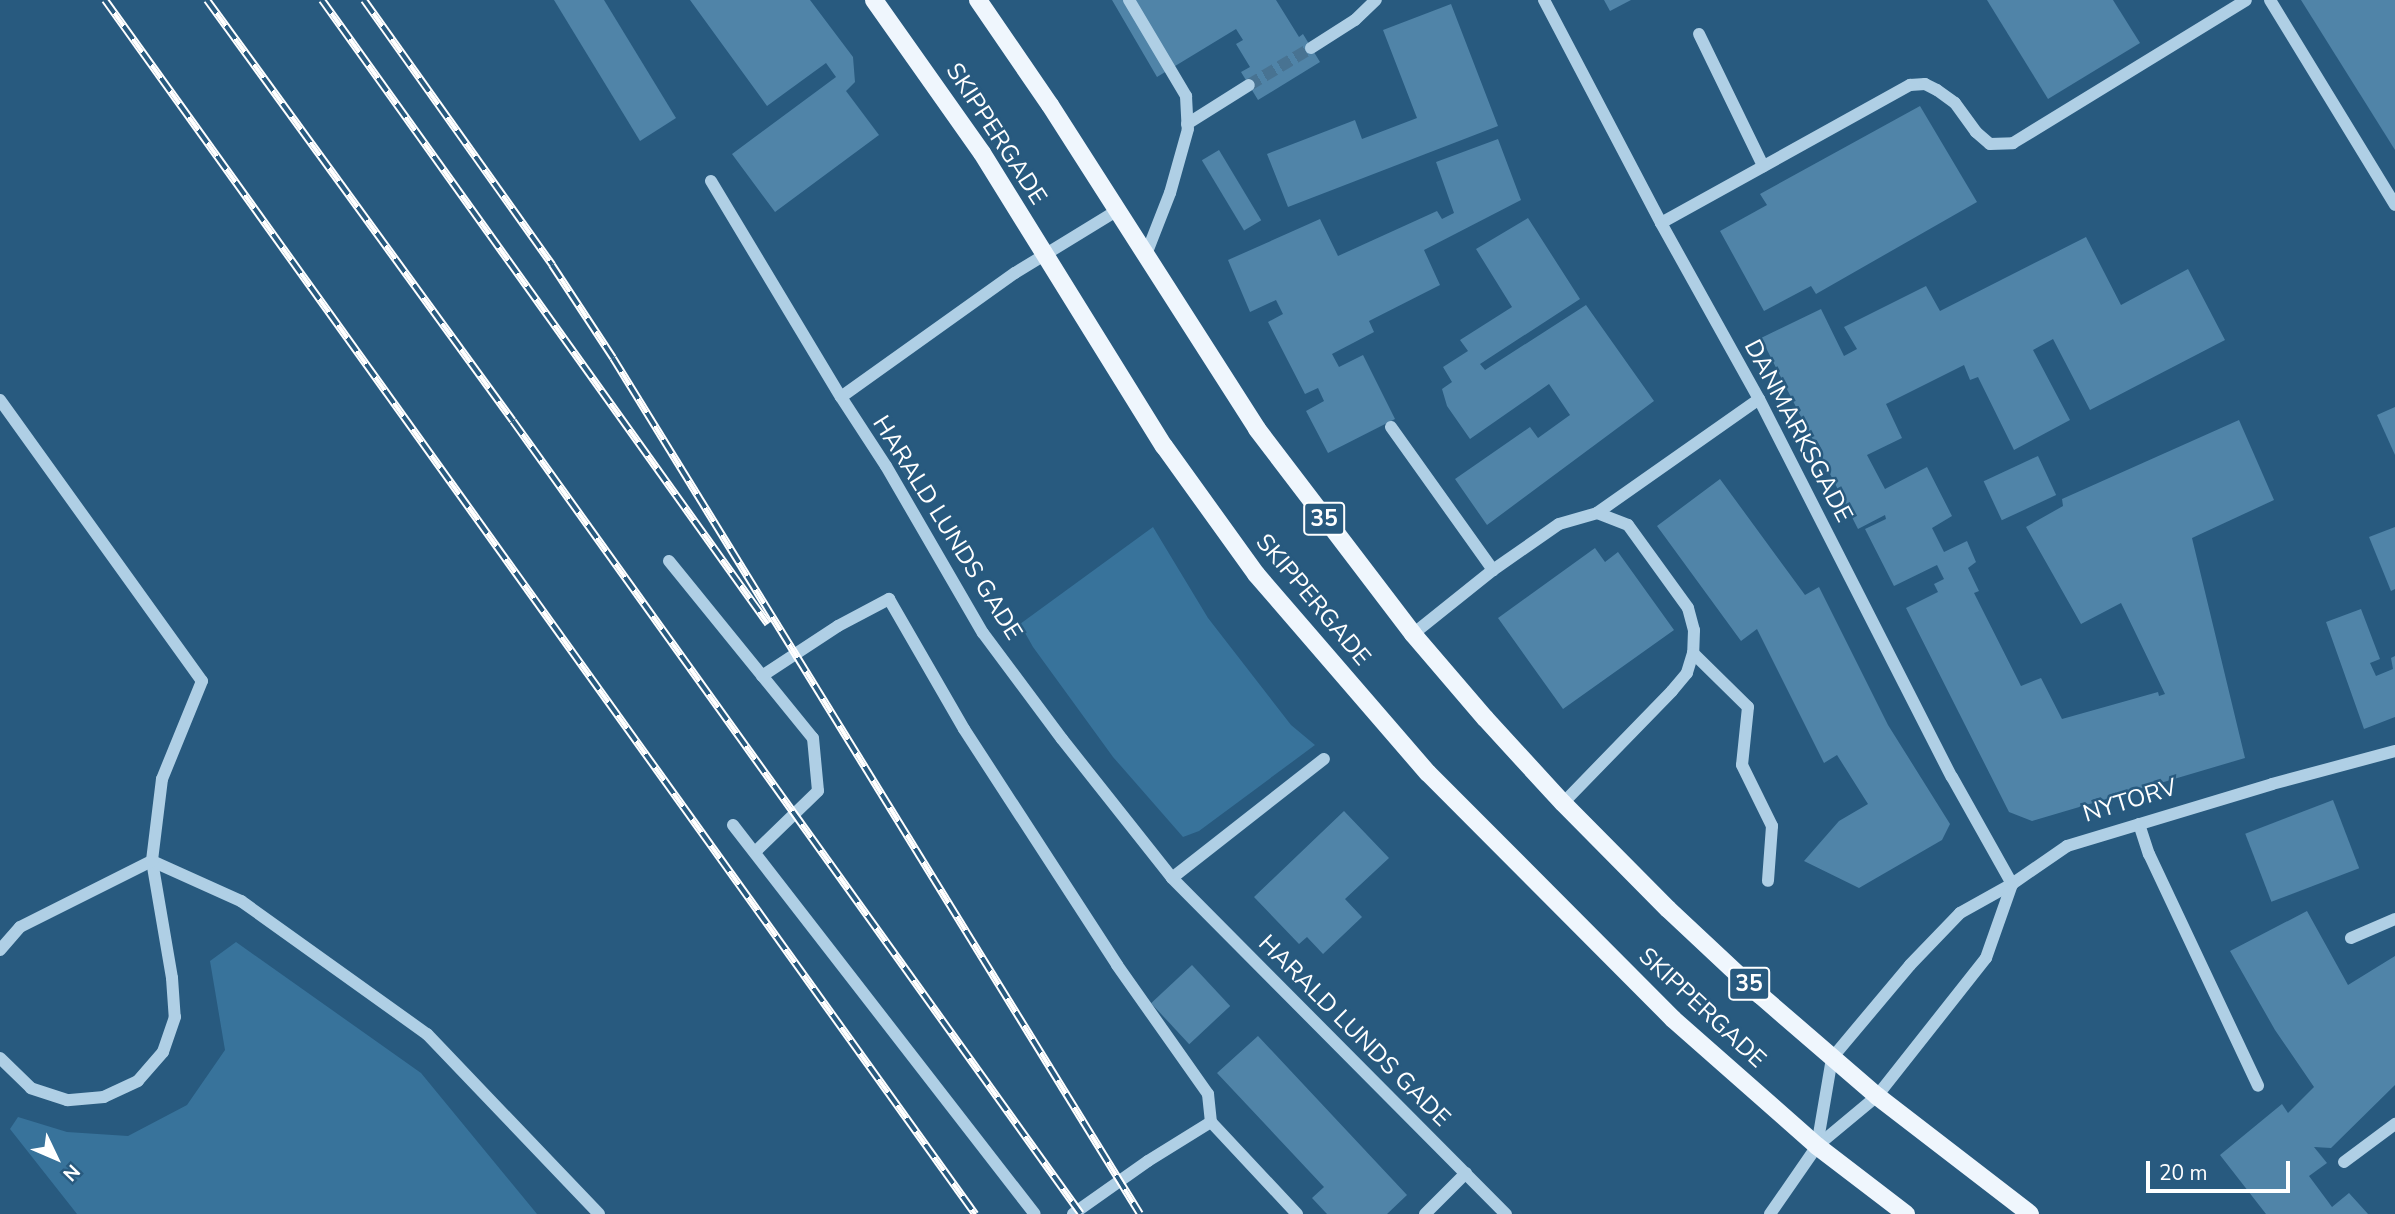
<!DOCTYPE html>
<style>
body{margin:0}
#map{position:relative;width:2395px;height:1214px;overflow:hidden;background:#285a7f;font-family:"Nunito Sans",sans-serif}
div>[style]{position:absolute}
.green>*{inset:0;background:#38739b}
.building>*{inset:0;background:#5084a8;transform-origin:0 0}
.minor-tunnel>*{height:12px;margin-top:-6px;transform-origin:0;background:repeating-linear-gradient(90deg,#487392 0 12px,transparent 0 18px)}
.minor>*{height:12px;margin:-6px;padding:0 6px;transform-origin:6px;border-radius:6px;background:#afcfe5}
.major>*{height:18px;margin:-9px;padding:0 9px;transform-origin:9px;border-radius:9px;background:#eff6fd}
.rail>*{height:8px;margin-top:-4px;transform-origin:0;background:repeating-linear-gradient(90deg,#285a7f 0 16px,#fff 0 32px);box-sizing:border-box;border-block:2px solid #fff}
span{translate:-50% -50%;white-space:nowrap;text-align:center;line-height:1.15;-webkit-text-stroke:5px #285a7f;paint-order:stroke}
.shield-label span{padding:2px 5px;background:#285a7f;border:2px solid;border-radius:5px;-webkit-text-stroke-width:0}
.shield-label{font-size:23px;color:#fff;font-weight:700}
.street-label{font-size:24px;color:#fff}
.north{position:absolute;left:21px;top:1123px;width:70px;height:70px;-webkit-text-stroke:5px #285a7f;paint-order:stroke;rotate:134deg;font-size:19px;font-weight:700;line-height:28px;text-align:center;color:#fff}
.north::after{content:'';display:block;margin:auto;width:24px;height:32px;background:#fff;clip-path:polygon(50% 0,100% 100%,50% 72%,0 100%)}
.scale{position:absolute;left:2146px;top:1161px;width:144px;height:32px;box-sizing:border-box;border:4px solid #fff;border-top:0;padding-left:9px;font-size:21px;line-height:24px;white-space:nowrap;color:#fff;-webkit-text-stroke:5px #285a7f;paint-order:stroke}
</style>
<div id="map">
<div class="green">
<div style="clip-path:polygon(1153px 527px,1208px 618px,1291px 725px,1315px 745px,1199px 831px,1183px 837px,1113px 757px,1033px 647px,1020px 624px)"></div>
<div style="clip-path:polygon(236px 942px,421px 1073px,537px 1214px,77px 1214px,10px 1129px,18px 1117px,67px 1132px,128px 1136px,187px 1105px,225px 1050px,210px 961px)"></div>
</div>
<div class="building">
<div style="clip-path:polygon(554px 0,604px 0,676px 118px,640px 141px)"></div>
<div style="clip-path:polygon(690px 0,810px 0,853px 57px,855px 82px,846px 91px,879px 135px,775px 212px,732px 154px,836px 77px,826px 63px,767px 106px)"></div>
<div style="clip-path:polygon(1112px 0,1276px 0,1299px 37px,1303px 34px,1320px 62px,1258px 100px,1241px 72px,1250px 67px,1236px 44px,1243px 40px,1236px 29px,1157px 77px)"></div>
<div style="clip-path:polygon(1604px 0,1631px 0,1610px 11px)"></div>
<div style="clip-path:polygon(1987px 0,2113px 0,2140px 43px,2048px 99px)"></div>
<div style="clip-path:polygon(2301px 0,2395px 0,2395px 150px)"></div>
<div style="clip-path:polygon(1451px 4px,1498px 126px,1288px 207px,1267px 154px,1355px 120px,1362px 139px,1417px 118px,1383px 30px)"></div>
<div style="clip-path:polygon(1920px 106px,1977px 202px,1816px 294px,1811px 286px,1764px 311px,1720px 231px,1767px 205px,1760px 194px)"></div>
<div style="clip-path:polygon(1498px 139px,1521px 200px,1424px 250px,1440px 285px,1369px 321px,1374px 332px,1332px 354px,1339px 367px,1363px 355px,1395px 419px,1328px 453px,1306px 411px,1324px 401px,1318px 388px,1305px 394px,1268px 322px,1283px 314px,1276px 300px,1250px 312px,1228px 260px,1320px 219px,1338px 256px,1437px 211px,1442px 219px,1454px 213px,1436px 162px)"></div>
<div style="left:1219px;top:150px;width:82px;height:20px;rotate:59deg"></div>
<div style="clip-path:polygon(1528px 218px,1580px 299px,1480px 364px,1485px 370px,1586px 305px,1654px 401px,1487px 525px,1455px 479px,1530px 427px,1538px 438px,1570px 415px,1549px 384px,1470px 439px,1447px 406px,1442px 389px,1452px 382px,1443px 367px,1468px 351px,1460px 340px,1512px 307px,1476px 249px)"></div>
<div style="clip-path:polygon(2086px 237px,2121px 305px,2188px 269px,2225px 340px,2090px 410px,2053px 339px,2033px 350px,2070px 420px,2014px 450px,1978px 377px,1970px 380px,1964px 365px,1886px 404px,1902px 438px,1867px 455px,1885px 489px,1927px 467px,1952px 516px,1932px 528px,1944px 552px,1967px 541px,1976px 562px,1968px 568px,1979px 591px,1974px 593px,2021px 686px,2041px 678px,2062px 719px,2158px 692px,2159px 696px,2165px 694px,2121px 603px,2081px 624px,2026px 527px,2063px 506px,2062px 499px,2239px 420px,2274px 500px,2192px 538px,2245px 758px,2032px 821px,2009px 812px,1906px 608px,1938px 592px,1934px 584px,1944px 579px,1937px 565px,1894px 586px,1865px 529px,1886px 519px,1885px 515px,1858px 529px,1761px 338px,1821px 309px,1844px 356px,1857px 349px,1844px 327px,1926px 286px,1940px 311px)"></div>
<div style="clip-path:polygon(2395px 407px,2395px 455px,2377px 415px)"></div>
<div style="left:2038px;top:456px;width:43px;height:60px;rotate:65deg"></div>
<div style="clip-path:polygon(1720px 479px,1805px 595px,1819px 587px,1888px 725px,1950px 824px,1942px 840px,1859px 888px,1804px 861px,1839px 821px,1868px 804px,1837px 755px,1824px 763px,1757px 629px,1741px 641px,1657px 526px)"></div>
<div style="clip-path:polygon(2395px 527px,2395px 589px,2391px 591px,2369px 537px)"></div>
<div style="clip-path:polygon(1595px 548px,1605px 562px,1618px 552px,1674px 630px,1563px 709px,1498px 618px)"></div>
<div style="clip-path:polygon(2361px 609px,2380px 659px,2370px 663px,2376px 676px,2393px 669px,2391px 658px,2395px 656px,2395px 717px,2364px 729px,2326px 622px)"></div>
<div style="left:2333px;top:800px;width:73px;height:94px;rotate:69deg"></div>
<div style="clip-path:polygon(1344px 811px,1389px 858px,1345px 899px,1362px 917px,1323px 954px,1307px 937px,1299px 944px,1254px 897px)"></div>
<div style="clip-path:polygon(2307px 911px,2348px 985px,2395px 956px,2395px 1085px,2331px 1148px,2314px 1147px,2327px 1163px,2309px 1176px,2332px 1207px,2349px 1193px,2368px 1214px,2266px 1214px,2220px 1155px,2282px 1104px,2288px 1113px,2314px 1087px,2275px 1030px,2230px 951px)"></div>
<div style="left:1192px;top:965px;width:56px;height:56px;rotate:47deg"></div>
<div style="clip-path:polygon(1258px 1036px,1407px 1195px,1387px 1214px,1327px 1214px,1312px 1198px,1324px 1187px,1217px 1073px)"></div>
</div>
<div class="minor-tunnel">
<div style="left:1249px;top:85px;width:72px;rotate:-30.8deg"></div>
</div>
<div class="minor">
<div style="left:1129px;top:0;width:112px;rotate:59.3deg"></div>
<div style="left:1186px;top:96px;width:33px;rotate:87deg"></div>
<div style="left:1188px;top:129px;width:66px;rotate:105.7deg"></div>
<div style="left:1170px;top:193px;width:69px;rotate:111.3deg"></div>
<div style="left:1544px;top:0;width:252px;rotate:62.3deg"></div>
<div style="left:1661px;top:223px;width:201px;rotate:60.9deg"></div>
<div style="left:1759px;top:399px;width:424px;rotate:63deg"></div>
<div style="left:1952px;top:777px;width:123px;rotate:60.7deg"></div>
<div style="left:2270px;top:0;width:240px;rotate:58.6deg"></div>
<div style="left:1699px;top:34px;width:147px;rotate:64.1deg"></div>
<div style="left:1311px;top:48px;width:52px;rotate:-32.5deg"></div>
<div style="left:1355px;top:20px;width:29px;rotate:-44deg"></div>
<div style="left:1187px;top:124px;width:73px;rotate:-32.2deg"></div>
<div style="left:711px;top:181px;width:252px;rotate:59deg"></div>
<div style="left:841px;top:397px;width:82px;rotate:56.9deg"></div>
<div style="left:886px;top:466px;width:193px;rotate:59.9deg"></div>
<div style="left:983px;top:633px;width:132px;rotate:53.3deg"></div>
<div style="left:1062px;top:739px;width:177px;rotate:51.6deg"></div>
<div style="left:1172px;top:878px;width:474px;rotate:45.2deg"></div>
<div style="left:1661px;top:223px;width:285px;rotate:-29deg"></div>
<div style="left:1910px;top:85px;width:15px;rotate:-4deg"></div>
<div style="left:1925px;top:84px;width:13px;rotate:27deg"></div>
<div style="left:1937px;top:90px;width:22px;rotate:36deg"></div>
<div style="left:1955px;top:103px;width:36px;rotate:54deg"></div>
<div style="left:1976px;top:132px;width:18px;rotate:41deg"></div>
<div style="left:1990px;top:144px;width:23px;rotate:-2deg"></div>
<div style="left:2013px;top:143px;width:273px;rotate:-31.5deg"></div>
<div style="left:841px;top:397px;width:214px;rotate:-35.5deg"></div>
<div style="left:1015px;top:273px;width:119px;rotate:-31.5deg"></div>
<div style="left:0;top:400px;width:346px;rotate:54.3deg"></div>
<div style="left:202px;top:681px;width:106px;rotate:112.2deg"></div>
<div style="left:162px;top:779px;width:83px;rotate:97deg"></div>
<div style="left:152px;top:861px;width:119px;rotate:80.3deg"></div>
<div style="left:172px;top:978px;width:39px;rotate:86deg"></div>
<div style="left:175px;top:1017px;width:37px;rotate:109deg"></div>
<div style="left:163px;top:1052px;width:38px;rotate:131deg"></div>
<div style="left:138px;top:1081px;width:38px;rotate:155deg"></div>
<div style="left:104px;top:1097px;width:37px;rotate:175deg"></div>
<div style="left:67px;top:1100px;width:38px;rotate:-162deg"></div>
<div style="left:31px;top:1088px;width:43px;rotate:-135.9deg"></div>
<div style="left:1391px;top:427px;width:176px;rotate:54.5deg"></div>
<div style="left:1597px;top:513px;width:198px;rotate:-35.1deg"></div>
<div style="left:669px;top:561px;width:228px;rotate:50.9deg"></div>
<div style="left:813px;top:738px;width:53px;rotate:84.6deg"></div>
<div style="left:818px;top:791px;width:88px;rotate:135.9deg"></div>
<div style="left:1413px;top:634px;width:102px;rotate:-38.7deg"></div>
<div style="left:1493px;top:570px;width:80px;rotate:-34.9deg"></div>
<div style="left:1559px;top:524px;width:40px;rotate:-16deg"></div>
<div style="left:1597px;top:513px;width:33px;rotate:21deg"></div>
<div style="left:1628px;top:525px;width:102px;rotate:54.1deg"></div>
<div style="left:1688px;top:608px;width:23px;rotate:75deg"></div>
<div style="left:1694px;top:630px;width:23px;rotate:92deg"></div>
<div style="left:1693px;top:653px;width:21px;rotate:107deg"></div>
<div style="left:1687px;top:673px;width:23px;rotate:130deg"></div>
<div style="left:1672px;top:691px;width:156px;rotate:134.2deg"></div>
<div style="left:1693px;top:653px;width:77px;rotate:44.5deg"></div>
<div style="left:1748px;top:707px;width:58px;rotate:95.9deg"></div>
<div style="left:1742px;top:765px;width:68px;rotate:63.8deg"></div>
<div style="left:1772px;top:826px;width:55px;rotate:94.2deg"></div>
<div style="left:762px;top:676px;width:91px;rotate:-33.3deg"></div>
<div style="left:838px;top:626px;width:58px;rotate:-27.9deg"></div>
<div style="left:889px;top:599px;width:150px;rotate:60deg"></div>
<div style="left:964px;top:729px;width:281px;rotate:57deg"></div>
<div style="left:1117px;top:965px;width:158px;rotate:54.8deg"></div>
<div style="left:1208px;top:1094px;width:28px;rotate:84deg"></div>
<div style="left:1211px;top:1122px;width:126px;rotate:46.9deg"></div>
<div style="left:2139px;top:824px;width:32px;rotate:72deg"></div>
<div style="left:2149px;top:854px;width:256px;rotate:64.8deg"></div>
<div style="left:733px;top:825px;width:492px;rotate:52.2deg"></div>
<div style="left:152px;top:861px;width:98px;rotate:24.2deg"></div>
<div style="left:241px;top:901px;width:229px;rotate:35.6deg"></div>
<div style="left:427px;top:1034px;width:249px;rotate:46.3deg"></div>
<div style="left:1172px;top:878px;width:193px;rotate:-38.1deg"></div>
<div style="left:2351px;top:938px;width:48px;rotate:-23.4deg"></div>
<div style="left:0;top:950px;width:30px;rotate:-49deg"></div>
<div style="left:20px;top:927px;width:148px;rotate:-26.6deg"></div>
<div style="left:1817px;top:1146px;width:89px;rotate:-80.3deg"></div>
<div style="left:1832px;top:1058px;width:121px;rotate:-50deg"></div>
<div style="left:1910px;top:965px;width:72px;rotate:-46.1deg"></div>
<div style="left:1960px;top:913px;width:60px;rotate:-29.1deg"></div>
<div style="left:2012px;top:884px;width:67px;rotate:-34.6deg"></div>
<div style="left:2067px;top:846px;width:214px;rotate:-16.8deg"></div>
<div style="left:2272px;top:784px;width:127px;rotate:-15deg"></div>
<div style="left:2344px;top:1162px;width:64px;rotate:-36.7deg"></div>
<div style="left:1073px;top:1214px;width:92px;rotate:-35.2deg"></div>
<div style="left:1148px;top:1161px;width:74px;rotate:-31.8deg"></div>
<div style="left:1425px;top:1214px;width:58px;rotate:-45deg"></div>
<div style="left:1770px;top:1214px;width:83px;rotate:-55.3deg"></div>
<div style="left:1817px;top:1146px;width:78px;rotate:-39.8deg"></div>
<div style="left:1877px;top:1096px;width:176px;rotate:-51.7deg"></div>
<div style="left:1986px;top:958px;width:78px;rotate:-70.6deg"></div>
</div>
<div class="major">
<div style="left:874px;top:0;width:187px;rotate:54.8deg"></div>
<div style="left:982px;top:153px;width:345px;rotate:58.2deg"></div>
<div style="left:1164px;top:446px;width:158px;rotate:54.3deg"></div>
<div style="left:1256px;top:574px;width:263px;rotate:49.2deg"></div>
<div style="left:1428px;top:773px;width:347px;rotate:45.1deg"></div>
<div style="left:1673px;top:1019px;width:192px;rotate:41.4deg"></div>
<div style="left:1817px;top:1146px;width:112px;rotate:37.4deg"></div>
<div style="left:978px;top:0;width:127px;rotate:55.6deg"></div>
<div style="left:1050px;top:105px;width:384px;rotate:57.4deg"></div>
<div style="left:1257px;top:429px;width:258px;rotate:52.7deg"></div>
<div style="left:1413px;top:634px;width:111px;rotate:49.4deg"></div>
<div style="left:1485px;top:718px;width:115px;rotate:47.5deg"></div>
<div style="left:1563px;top:803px;width:149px;rotate:45.3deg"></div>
<div style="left:1668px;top:909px;width:126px;rotate:43.1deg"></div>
<div style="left:1760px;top:995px;width:155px;rotate:40.8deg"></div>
<div style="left:1877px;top:1096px;width:193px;rotate:37.6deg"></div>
</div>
<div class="rail">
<div style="left:105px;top:0;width:1494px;rotate:54.37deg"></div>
<div style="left:207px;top:0;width:520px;rotate:53.99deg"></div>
<div style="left:513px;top:421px;width:975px;rotate:54.39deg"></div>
<div style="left:322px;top:0;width:767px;rotate:54.44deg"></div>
<div style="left:364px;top:0;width:325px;rotate:54.6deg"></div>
<div style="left:552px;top:265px;width:111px;rotate:56.7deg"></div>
<div style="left:613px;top:358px;width:1005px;rotate:58.38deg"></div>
</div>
<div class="shield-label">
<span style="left:1324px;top:519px">35</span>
<span style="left:1749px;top:984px">35</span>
</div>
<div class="street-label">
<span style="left:996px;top:134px;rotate:57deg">SKIPPERGADE</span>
<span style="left:1798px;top:431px;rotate:62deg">DANMARKSGADE</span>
<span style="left:947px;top:528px;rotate:58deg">HARALD LUNDS GADE</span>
<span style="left:1313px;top:600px;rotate:50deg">SKIPPERGADE</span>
<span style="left:2130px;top:801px;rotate:-17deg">NYTORV</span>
<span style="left:1702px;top:1008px;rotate:43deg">SKIPPERGADE</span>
<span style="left:1354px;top:1031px;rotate:45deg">HARALD LUNDS GADE</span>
</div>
<div class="north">N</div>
<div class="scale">20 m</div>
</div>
